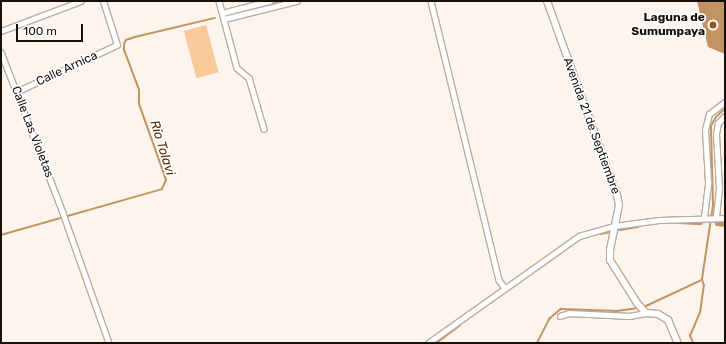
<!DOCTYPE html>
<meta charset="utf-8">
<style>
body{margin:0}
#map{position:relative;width:726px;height:344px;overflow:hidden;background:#fdf5ed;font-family:Rubik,sans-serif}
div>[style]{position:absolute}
.green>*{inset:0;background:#f8ca9a;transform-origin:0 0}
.water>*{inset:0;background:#c29462}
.stream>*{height:1.5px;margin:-0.75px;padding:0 0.75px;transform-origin:0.75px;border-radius:0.75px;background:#c29462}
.canal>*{height:4.5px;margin:-2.25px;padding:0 2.25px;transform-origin:2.25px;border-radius:2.25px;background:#c29462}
.roads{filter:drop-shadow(1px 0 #baada1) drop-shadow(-1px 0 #baada1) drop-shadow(0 1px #baada1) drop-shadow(0 -1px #baada1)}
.street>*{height:4.5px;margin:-2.25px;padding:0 2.25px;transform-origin:2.25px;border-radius:2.25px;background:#fff}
.secondary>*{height:6px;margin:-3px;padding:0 3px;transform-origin:3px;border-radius:3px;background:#fff}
.dots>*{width:11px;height:11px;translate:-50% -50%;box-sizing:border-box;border:2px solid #fff;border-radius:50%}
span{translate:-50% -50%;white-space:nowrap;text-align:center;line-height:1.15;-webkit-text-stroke:3.5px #fff;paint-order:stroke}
.poi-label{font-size:12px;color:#14100c;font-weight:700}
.right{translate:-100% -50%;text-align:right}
.street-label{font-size:12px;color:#14100c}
.water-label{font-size:13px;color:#503006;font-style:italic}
.frame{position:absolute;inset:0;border:2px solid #14100c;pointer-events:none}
.scale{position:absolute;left:16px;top:24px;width:67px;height:18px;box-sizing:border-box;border:2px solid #14100c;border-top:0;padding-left:5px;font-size:12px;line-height:14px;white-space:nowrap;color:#14100c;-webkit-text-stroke:3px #fff;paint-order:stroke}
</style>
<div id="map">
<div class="green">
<div style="left:206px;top:25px;width:49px;height:23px;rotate:75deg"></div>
</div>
<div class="water">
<div style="clip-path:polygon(697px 1px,725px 1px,725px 54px,708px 47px)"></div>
</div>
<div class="stream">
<div style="left:229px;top:15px;width:57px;rotate:-14.3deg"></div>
<div style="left:1px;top:235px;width:167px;rotate:-15.9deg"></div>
<div style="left:162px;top:189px;width:10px;rotate:-66deg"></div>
<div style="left:166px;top:180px;width:81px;rotate:-109.6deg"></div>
<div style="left:139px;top:104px;width:14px;rotate:-90deg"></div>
<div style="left:139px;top:90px;width:43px;rotate:-110.6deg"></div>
<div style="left:124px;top:50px;width:6px;rotate:-90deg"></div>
<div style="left:124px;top:44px;width:4px;rotate:-63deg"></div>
<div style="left:126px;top:40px;width:9px;rotate:-18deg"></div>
<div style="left:135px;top:37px;width:82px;rotate:-13.4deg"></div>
<div style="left:702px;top:279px;width:75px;rotate:-81.5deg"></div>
<div style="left:713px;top:205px;width:79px;rotate:-91.5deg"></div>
<div style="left:711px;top:126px;width:10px;rotate:-61deg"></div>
<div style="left:716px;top:117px;width:12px;rotate:-42deg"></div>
<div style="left:644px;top:307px;width:64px;rotate:-25deg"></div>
<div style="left:537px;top:343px;width:27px;rotate:-63deg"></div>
<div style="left:549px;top:319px;width:16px;rotate:-40deg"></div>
<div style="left:561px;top:309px;width:56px;rotate:2deg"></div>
<div style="left:617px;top:311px;width:21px;rotate:-8deg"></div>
<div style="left:693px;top:343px;width:8px;rotate:-113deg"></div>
<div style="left:690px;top:336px;width:25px;rotate:-67deg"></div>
<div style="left:700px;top:313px;width:27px;rotate:-82deg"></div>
<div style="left:704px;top:286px;width:6px;rotate:-108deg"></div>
</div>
<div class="canal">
<div style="left:678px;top:221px;width:22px;rotate:3deg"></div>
<div style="left:717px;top:223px;width:8px;rotate:7deg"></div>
<div style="left:619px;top:228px;width:18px;rotate:-9deg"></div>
<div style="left:600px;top:232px;width:10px;rotate:-11deg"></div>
<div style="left:433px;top:343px;width:31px;rotate:-37deg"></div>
</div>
<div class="roads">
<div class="street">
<div style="left:219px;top:1px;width:69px;rotate:75deg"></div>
<div style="left:237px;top:68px;width:16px;rotate:40deg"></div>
<div style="left:249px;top:78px;width:53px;rotate:73.6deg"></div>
<div style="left:431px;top:1px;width:287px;rotate:76.3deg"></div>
<div style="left:499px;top:280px;width:9px;rotate:54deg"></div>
<div style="left:222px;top:13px;width:49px;rotate:-14.3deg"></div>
<div style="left:224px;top:19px;width:75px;rotate:-13.9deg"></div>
<div style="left:1px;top:31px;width:85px;rotate:-20.6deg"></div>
<div style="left:1px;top:52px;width:173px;rotate:68.9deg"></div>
<div style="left:63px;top:213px;width:138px;rotate:70.5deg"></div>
<div style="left:16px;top:92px;width:111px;rotate:-25deg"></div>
<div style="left:117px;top:45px;width:46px;rotate:-107.7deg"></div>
<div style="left:704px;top:217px;width:35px;rotate:-83deg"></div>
<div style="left:708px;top:182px;width:52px;rotate:-93.3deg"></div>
<div style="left:705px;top:130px;width:16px;rotate:-76deg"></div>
<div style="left:709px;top:114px;width:20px;rotate:-37deg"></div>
<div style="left:716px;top:217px;width:29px;rotate:-84deg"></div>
<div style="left:719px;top:188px;width:54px;rotate:-93.2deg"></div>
<div style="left:716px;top:134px;width:11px;rotate:-80deg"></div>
<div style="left:718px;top:123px;width:10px;rotate:-45deg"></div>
<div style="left:560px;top:316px;width:9px;rotate:-18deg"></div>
<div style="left:569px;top:313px;width:60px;rotate:2.9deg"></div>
<div style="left:629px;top:316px;width:17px;rotate:-10deg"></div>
<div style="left:428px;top:343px;width:185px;rotate:-35.3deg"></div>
<div style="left:579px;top:236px;width:36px;rotate:-16deg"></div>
<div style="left:614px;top:226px;width:45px;rotate:-7.6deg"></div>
<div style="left:659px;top:220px;width:66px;rotate:-1.7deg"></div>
</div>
<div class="secondary">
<div style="left:547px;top:1px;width:206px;rotate:70.2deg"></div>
<div style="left:617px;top:195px;width:10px;rotate:79deg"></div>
<div style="left:619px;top:205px;width:46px;rotate:101.3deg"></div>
<div style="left:610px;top:250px;width:10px;rotate:90deg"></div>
<div style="left:610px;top:260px;width:51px;rotate:57.9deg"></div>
<div style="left:637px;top:303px;width:13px;rotate:48deg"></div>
<div style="left:646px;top:313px;width:12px;rotate:5deg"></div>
<div style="left:658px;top:314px;width:12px;rotate:31deg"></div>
<div style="left:668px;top:320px;width:25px;rotate:67deg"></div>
</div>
</div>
<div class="dots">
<div style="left:713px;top:25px;background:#915b10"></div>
</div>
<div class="poi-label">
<span class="right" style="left:705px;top:25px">Laguna de<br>Sumumpaya</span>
</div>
<div class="street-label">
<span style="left:67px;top:69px;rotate:-25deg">Calle Arnica</span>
<span style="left:591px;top:126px;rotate:70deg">Avenida 21 de Septiembre</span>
<span style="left:32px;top:132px;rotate:69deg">Calle Las Violetas</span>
</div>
<div class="water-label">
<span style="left:162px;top:148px;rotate:73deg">Río Tolavi</span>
</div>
<div class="frame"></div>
<div class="scale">100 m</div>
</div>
